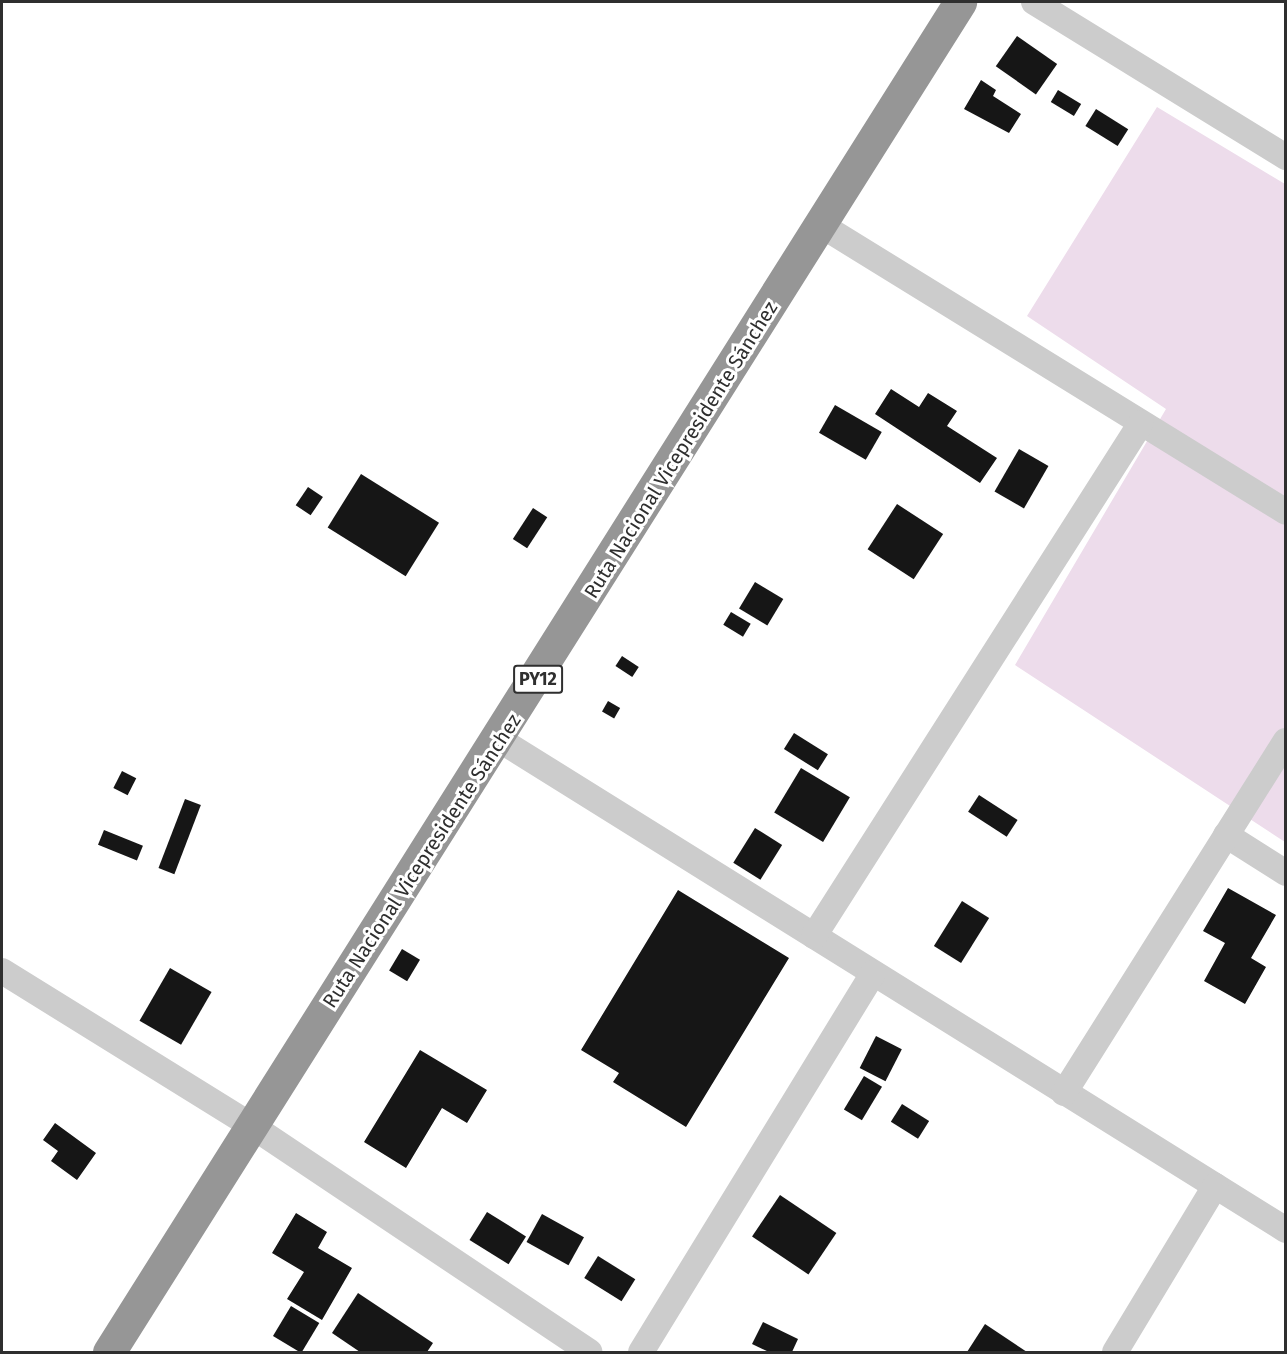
<!DOCTYPE html>
<meta charset="utf-8">
<style>
body{margin:0}
#map{position:relative;width:1287px;height:1354px;overflow:hidden;background:#fff;font-family:"Fira Sans",sans-serif}
div>[style]{position:absolute}
.green>*{inset:0;background:#eddceb}
.building>*{inset:0;background:#161616;transform-origin:0 0}
.street>*{height:26px;margin:-13px;padding:0 13px;transform-origin:13px;border-radius:13px;background:#ccc}
.highway>*{height:33px;margin:-16.5px;padding:0 16.5px;transform-origin:16.5px;border-radius:16.5px;background:#969696}
span{translate:-50% -50%;white-space:nowrap;text-align:center;line-height:1.15;-webkit-text-stroke:6px #fff;paint-order:stroke}
.shield-label span{padding:2px 4px;background:#fff;border:2px solid;border-radius:4px;-webkit-text-stroke-width:0}
.shield-label{font-size:18px;color:#2f2f2f;font-weight:700}
.street-label{font-size:20px;color:#2f2f2f}
.frame{position:absolute;inset:0;border:3px solid #2f2f2f;pointer-events:none}
</style>
<div id="map">
<div class="green">
<div style="clip-path:polygon(1157px 107px,1285px 184px,1285px 842px,1015px 665px,1166px 409px,1027px 316px)"></div>
</div>
<div class="building">
<div style="left:1017px;top:36px;width:49px;height:37px;rotate:35deg"></div>
<div style="clip-path:polygon(981px 80px,996px 90px,993px 96px,1021px 114px,1009px 133px,964px 109px)"></div>
<div style="left:1058px;top:90px;width:27px;height:14px;rotate:31deg"></div>
<div style="left:1096px;top:109px;width:38px;height:20px;rotate:32deg"></div>
<div style="clip-path:polygon(891px 389px,919px 407px,928px 393px,957px 411px,947px 426px,997px 458px,980px 483px,875px 414px)"></div>
<div style="left:835px;top:405px;width:54px;height:32px;rotate:30deg"></div>
<div style="left:1019px;top:449px;width:34px;height:49px;rotate:30deg"></div>
<div style="left:361px;top:474px;width:92px;height:63px;rotate:32deg"></div>
<div style="left:308px;top:487px;width:18px;height:22px;rotate:34deg"></div>
<div style="left:897px;top:504px;width:55px;height:54px;rotate:33deg"></div>
<div style="left:533px;top:508px;width:17px;height:37px;rotate:33deg"></div>
<div style="left:755px;top:582px;width:33px;height:31px;rotate:31deg"></div>
<div style="left:731px;top:612px;width:23px;height:15px;rotate:31deg"></div>
<div style="left:622px;top:656px;width:20px;height:12px;rotate:33deg"></div>
<div style="left:608px;top:701px;width:14px;height:12px;rotate:30deg"></div>
<div style="left:794px;top:733px;width:40px;height:19px;rotate:32deg"></div>
<div style="left:801px;top:768px;width:57px;height:52px;rotate:31deg"></div>
<div style="left:122px;top:771px;width:16px;height:19px;rotate:27deg"></div>
<div style="left:979px;top:795px;width:46px;height:20px;rotate:33deg"></div>
<div style="left:185px;top:799px;width:17px;height:74px;rotate:21deg"></div>
<div style="left:755px;top:828px;width:32px;height:41px;rotate:32deg"></div>
<div style="left:104px;top:830px;width:42px;height:16px;rotate:22deg"></div>
<div style="clip-path:polygon(1228px 888px,1276px 915px,1251px 958px,1266px 967px,1245px 1004px,1204px 981px,1225px 943px,1203px 931px)"></div>
<div style="clip-path:polygon(678px 890px,789px 958px,686px 1127px,613px 1082px,619px 1073px,581px 1050px)"></div>
<div style="left:962px;top:901px;width:32px;height:53px;rotate:32deg"></div>
<div style="left:402px;top:949px;width:21px;height:25px;rotate:31deg"></div>
<div style="left:170px;top:968px;width:48px;height:61px;rotate:30deg"></div>
<div style="left:876px;top:1036px;width:29px;height:36px;rotate:27deg"></div>
<div style="clip-path:polygon(420px 1050px,487px 1090px,467px 1123px,442px 1108px,406px 1168px,364px 1142px)"></div>
<div style="left:864px;top:1076px;width:21px;height:39px;rotate:31deg"></div>
<div style="left:902px;top:1104px;width:32px;height:21px;rotate:32deg"></div>
<div style="clip-path:polygon(55px 1123px,96px 1153px,77px 1180px,51px 1161px,58px 1151px,43px 1140px)"></div>
<div style="left:780px;top:1195px;width:68px;height:50px;rotate:34deg"></div>
<div style="left:487px;top:1212px;width:46px;height:33px;rotate:32deg"></div>
<div style="clip-path:polygon(296px 1213px,327px 1232px,318px 1248px,352px 1268px,322px 1320px,287px 1299px,304px 1272px,272px 1253px)"></div>
<div style="left:542px;top:1214px;width:48px;height:32px;rotate:29deg"></div>
<div style="left:598px;top:1256px;width:44px;height:26px;rotate:32deg"></div>
<div style="clip-path:polygon(358px 1293px,433px 1343px,427px 1352px,360px 1352px,332px 1333px)"></div>
<div style="left:291px;top:1306px;width:33px;height:35px;rotate:31deg"></div>
<div style="clip-path:polygon(763px 1322px,798px 1339px,792px 1352px,769px 1352px,752px 1344px)"></div>
<div style="clip-path:polygon(985px 1324px,1027px 1352px,967px 1352px)"></div>
</div>
<div class="street">
<div style="left:1034px;top:2px;width:296px;rotate:31.6deg"></div>
<div style="left:821px;top:225px;width:546px;rotate:31.68deg"></div>
<div style="left:500px;top:740px;width:926px;rotate:31.94deg"></div>
<div style="left:1226px;top:835px;width:71px;rotate:32.3deg"></div>
<div style="left:814px;top:936px;width:608px;rotate:-57.49deg"></div>
<div style="left:2px;top:971px;width:294px;rotate:31.8deg"></div>
<div style="left:252px;top:1126px;width:406px;rotate:33.8deg"></div>
<div style="left:1064px;top:1093px;width:416px;rotate:-57.8deg"></div>
<div style="left:641px;top:1352px;width:444px;rotate:-58.5deg"></div>
<div style="left:1115px;top:1352px;width:194px;rotate:-58.9deg"></div>
</div>
<div class="highway">
<div style="left:109px;top:1352px;width:1596px;rotate:-57.77deg"></div>
</div>
<div class="shield-label">
<span style="left:538px;top:679px">PY12</span>
</div>
<div class="street-label">
<span style="left:681px;top:450px;rotate:-58deg">Ruta Nacional Vicepresidente Sánchez</span>
<span style="left:422px;top:861px;rotate:-57deg">Ruta Nacional Vicepresidente Sánchez</span>
</div>
<div class="frame"></div>
</div>
